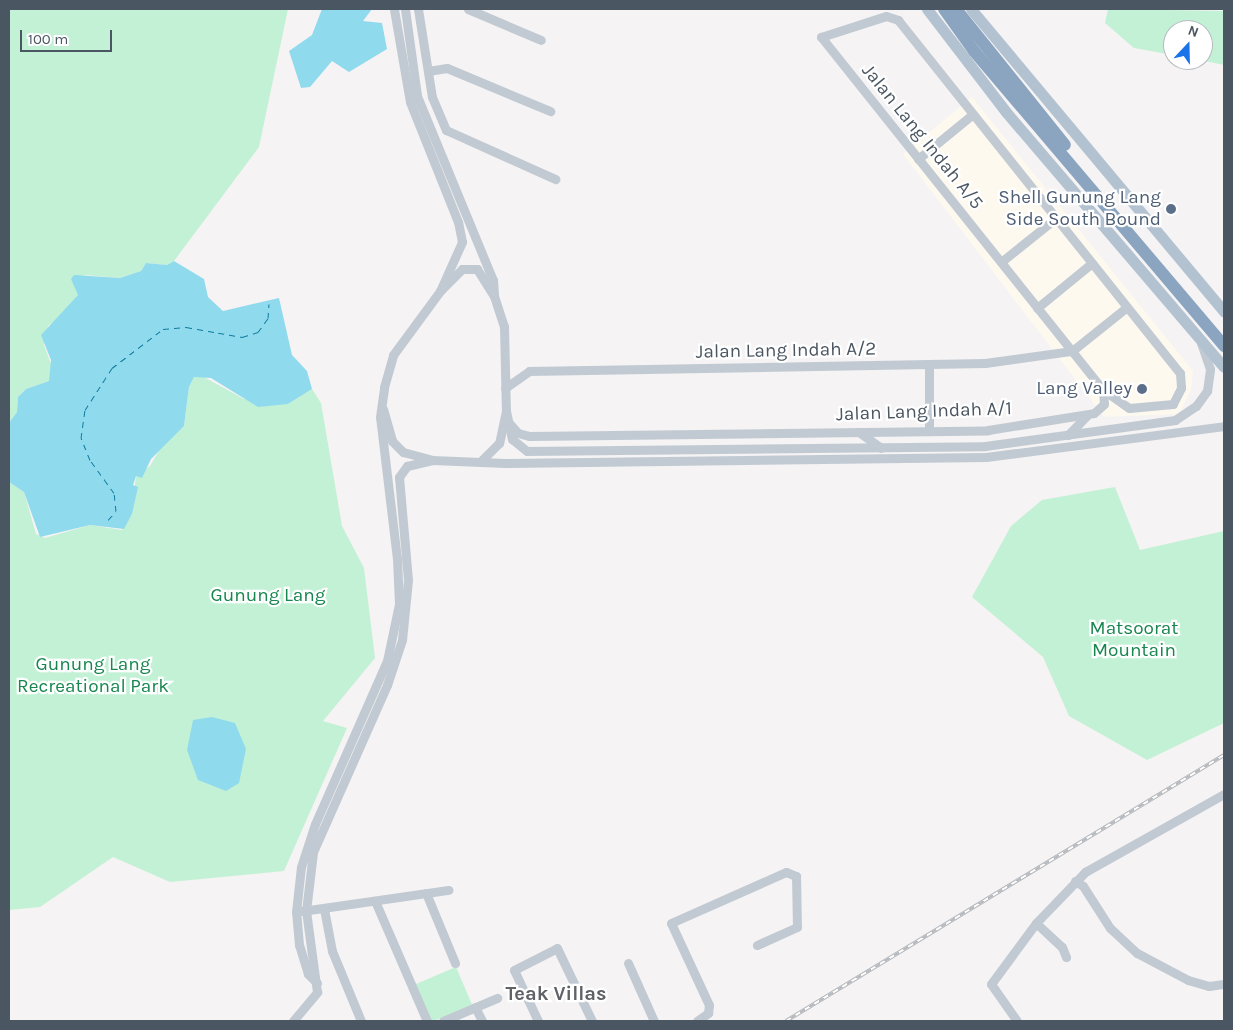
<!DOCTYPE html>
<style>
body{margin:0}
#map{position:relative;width:1233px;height:1030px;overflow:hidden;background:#f5f3f3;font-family:Karla,sans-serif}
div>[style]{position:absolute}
.commercial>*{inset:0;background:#fdf9ef}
.green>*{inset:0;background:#c3f1d5;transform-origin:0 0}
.water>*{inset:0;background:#90daee}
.ferry>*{height:1px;margin-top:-0.5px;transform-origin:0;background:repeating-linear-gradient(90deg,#0c7c9b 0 6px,transparent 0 11px)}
.minor>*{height:9px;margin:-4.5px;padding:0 4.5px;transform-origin:4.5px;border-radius:4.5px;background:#c1cad2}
.major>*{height:11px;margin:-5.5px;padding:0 5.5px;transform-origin:5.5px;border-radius:5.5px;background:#b3c2d1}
.highway>*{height:12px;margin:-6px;padding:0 6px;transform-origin:6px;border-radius:6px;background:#8ba5c1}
.rail>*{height:4px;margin-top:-2px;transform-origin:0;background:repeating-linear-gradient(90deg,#fff 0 5.5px,#b5b8bd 0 11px);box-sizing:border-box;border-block:1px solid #b5b8bd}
.dots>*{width:14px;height:14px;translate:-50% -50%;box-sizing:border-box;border:2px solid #fff;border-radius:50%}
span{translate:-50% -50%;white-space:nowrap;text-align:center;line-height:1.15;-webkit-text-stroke:4.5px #fff;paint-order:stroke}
.street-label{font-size:19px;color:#4a5661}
.service-label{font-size:19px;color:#4e5e75}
.right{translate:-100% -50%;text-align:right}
.park-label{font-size:19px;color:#17864f}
.neighbourhood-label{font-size:20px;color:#5f6368;font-weight:700}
.frame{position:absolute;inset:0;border:10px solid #4a5661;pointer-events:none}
.north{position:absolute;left:1163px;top:20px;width:50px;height:50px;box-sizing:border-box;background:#fff;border:1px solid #b7bbc0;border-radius:50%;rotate:21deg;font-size:14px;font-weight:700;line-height:20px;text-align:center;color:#4a5661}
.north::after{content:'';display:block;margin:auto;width:18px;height:22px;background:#1a73e8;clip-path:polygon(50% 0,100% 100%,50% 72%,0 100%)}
.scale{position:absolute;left:20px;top:30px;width:92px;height:22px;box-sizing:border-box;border:2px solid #4a5661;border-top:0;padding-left:6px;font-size:15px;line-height:18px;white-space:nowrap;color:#4a5661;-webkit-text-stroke:4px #fff;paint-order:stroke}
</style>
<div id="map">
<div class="commercial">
<div style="clip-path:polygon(972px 97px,1193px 371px,1191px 390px,1179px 414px,1104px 417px,903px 154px)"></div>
</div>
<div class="green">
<div style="clip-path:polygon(9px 9px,288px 9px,259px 147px,174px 261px,167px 265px,146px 263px,141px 271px,120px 278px,85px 275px,77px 287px,78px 295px,64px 314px,48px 326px,44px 345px,53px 369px,49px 381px,26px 389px,18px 397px,17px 412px,9px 423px)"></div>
<div style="clip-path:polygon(1108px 9px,1224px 11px,1224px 65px,1200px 60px,1203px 60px,1203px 30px,1173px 30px,1173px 55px,1134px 48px,1105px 23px)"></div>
<div style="clip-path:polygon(202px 376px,244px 399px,288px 404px,312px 389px,321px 403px,342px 526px,364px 568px,375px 658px,323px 721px,347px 728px,284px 871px,170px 882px,113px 857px,40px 907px,9px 910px,9px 482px,24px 492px,36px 534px,45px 538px,90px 525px,122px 530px,132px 514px,136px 475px,150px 466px,161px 447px,184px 426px,189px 387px,194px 377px)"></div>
<div style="clip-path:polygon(1115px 487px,1140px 550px,1224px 531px,1224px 723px,1147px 760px,1069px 716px,1043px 657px,972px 597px,1011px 526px,1042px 500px)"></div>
<div style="left:456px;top:967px;width:41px;height:44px;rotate:67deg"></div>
</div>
<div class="water">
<div style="clip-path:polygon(322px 9px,372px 9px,363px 21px,382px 23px,387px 49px,349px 72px,332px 61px,310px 87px,301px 88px,289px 51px,312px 35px)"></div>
<div style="clip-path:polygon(174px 261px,204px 279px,208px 297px,223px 311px,279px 298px,292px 355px,307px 371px,312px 389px,288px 404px,258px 407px,211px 378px,194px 377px,189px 387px,184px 426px,151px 459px,142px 478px,136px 476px,133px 485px,138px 487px,132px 514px,124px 529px,90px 525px,40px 537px,24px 492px,9px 482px,9px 423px,17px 412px,18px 397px,26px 389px,49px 381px,51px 360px,41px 335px,78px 295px,71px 279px,74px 275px,120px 278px,141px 271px,146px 263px,167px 265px)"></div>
<div style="clip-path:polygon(212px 717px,235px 723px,246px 749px,239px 783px,226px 791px,198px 780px,187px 750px,193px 720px)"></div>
</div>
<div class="ferry">
<div style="left:108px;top:520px;width:12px;rotate:-48deg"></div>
<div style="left:116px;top:511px;width:18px;rotate:-96deg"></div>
<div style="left:114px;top:493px;width:41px;rotate:-126deg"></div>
<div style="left:90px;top:460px;width:24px;rotate:-112deg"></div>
<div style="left:81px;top:438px;width:28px;rotate:-82deg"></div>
<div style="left:85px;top:410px;width:50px;rotate:-57.3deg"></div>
<div style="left:112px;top:368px;width:64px;rotate:-37.4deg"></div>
<div style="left:163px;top:329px;width:23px;rotate:-5deg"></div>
<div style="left:186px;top:327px;width:57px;rotate:10.1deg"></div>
<div style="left:242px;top:337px;width:17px;rotate:-17deg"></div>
<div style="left:258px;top:332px;width:17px;rotate:-54deg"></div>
<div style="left:268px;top:318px;width:14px;rotate:-86deg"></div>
</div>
<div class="minor">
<div style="left:405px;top:9px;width:88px;rotate:82.1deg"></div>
<div style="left:417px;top:96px;width:199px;rotate:67.6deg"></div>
<div style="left:493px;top:280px;width:16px;rotate:86deg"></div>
<div style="left:418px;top:9px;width:89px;rotate:81deg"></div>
<div style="left:432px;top:97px;width:36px;rotate:67deg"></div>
<div style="left:446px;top:130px;width:120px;rotate:24.2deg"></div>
<div style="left:468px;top:9px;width:79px;rotate:23deg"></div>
<div style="left:886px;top:16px;width:13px;rotate:18deg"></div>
<div style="left:898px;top:20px;width:452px;rotate:51.4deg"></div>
<div style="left:1180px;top:373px;width:15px;rotate:86deg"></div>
<div style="left:1181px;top:388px;width:18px;rotate:117deg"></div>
<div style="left:1173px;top:404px;width:44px;rotate:174.8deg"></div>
<div style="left:1129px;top:408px;width:32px;rotate:-145deg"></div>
<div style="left:1103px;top:390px;width:452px;rotate:-128.6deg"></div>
<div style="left:821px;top:37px;width:68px;rotate:-17.9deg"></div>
<div style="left:428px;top:71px;width:19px;rotate:-9deg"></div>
<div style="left:447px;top:68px;width:112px;rotate:22.7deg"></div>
<div style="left:918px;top:159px;width:71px;rotate:-39.3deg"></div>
<div style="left:1001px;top:262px;width:70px;rotate:-38.7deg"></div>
<div style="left:440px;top:291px;width:31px;rotate:-45deg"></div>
<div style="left:462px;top:269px;width:15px"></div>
<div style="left:477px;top:269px;width:32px;rotate:58deg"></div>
<div style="left:494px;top:296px;width:32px;rotate:72deg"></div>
<div style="left:504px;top:326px;width:85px;rotate:88.7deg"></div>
<div style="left:506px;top:411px;width:33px;rotate:102deg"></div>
<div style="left:499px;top:443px;width:25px;rotate:135deg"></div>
<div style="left:1037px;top:308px;width:71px;rotate:-39.3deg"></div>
<div style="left:1072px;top:351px;width:70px;rotate:-38.7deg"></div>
<div style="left:929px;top:365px;width:66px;rotate:90deg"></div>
<div style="left:505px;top:388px;width:29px;rotate:-35deg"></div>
<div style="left:529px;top:371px;width:456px;rotate:-1deg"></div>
<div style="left:985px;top:363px;width:88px;rotate:-7.9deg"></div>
<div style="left:383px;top:409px;width:33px;rotate:74deg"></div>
<div style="left:392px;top:441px;width:16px;rotate:45deg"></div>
<div style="left:403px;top:452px;width:30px;rotate:15deg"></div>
<div style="left:432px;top:460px;width:73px;rotate:2.4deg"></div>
<div style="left:505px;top:463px;width:481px;rotate:-0.7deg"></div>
<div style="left:986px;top:457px;width:240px;rotate:-7.4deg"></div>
<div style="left:506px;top:411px;width:29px;rotate:78deg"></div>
<div style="left:512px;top:439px;width:19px;rotate:39deg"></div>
<div style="left:527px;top:451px;width:458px;rotate:-0.6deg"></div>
<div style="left:985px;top:446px;width:192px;rotate:-7.8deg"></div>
<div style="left:1175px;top:420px;width:25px;rotate:-34deg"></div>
<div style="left:1196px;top:406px;width:19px;rotate:-54deg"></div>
<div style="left:1207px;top:391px;width:22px;rotate:-82deg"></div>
<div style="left:1210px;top:369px;width:28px;rotate:-109deg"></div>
<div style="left:509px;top:423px;width:13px;rotate:48deg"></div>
<div style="left:518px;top:433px;width:11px;rotate:15deg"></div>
<div style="left:529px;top:436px;width:459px;rotate:-0.7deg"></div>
<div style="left:988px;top:430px;width:107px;rotate:-9.1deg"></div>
<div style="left:1094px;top:413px;width:13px;rotate:-42deg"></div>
<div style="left:1104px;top:404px;width:14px;rotate:-94deg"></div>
<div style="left:859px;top:432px;width:27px;rotate:36deg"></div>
<div style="left:1068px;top:435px;width:28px;rotate:-46deg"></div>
<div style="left:1075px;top:881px;width:9px;rotate:32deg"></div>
<div style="left:1083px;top:886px;width:50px;rotate:57.3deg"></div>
<div style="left:1110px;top:928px;width:37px;rotate:43deg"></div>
<div style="left:1137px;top:953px;width:58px;rotate:27.9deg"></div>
<div style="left:1188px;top:980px;width:22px;rotate:16deg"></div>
<div style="left:1209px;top:986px;width:15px;rotate:-8deg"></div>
<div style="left:426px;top:893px;width:76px;rotate:67.5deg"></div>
<div style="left:375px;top:901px;width:131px;rotate:66.6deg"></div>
<div style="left:324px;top:909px;width:43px;rotate:79.2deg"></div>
<div style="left:332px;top:951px;width:76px;rotate:67.5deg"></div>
<div style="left:302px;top:911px;width:148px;rotate:-8.2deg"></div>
<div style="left:1036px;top:923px;width:35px;rotate:43deg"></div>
<div style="left:1062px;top:947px;width:11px;rotate:68deg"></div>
<div style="left:628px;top:963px;width:64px;rotate:65.9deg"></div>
<div style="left:317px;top:983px;width:13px;rotate:-135deg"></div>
<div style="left:308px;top:974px;width:30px;rotate:-107deg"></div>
<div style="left:299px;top:945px;width:33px;rotate:-95deg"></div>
<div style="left:296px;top:912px;width:45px;rotate:-83.7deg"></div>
<div style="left:301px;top:867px;width:45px;rotate:-72deg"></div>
<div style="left:315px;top:824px;width:178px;rotate:-66.2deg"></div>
<div style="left:387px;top:661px;width:58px;rotate:-78.1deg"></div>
<div style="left:399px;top:604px;width:45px;rotate:-92.5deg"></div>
<div style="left:397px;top:559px;width:143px;rotate:-96.8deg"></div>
<div style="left:380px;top:417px;width:30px;rotate:-82deg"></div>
<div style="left:384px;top:387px;width:33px;rotate:-74deg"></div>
<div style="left:393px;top:355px;width:79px;rotate:-53.7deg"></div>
<div style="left:440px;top:291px;width:54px;rotate:-65.8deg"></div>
<div style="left:462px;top:242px;width:20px;rotate:-101deg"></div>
<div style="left:458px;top:222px;width:129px;rotate:-111.8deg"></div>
<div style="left:410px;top:102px;width:94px;rotate:-99.8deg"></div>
<div style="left:475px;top:1007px;width:16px;rotate:63deg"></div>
<div style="left:293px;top:1021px;width:38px;rotate:-50deg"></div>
<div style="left:317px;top:992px;width:82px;rotate:-97.7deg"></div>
<div style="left:306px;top:911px;width:59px;rotate:-83.2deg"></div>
<div style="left:313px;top:852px;width:183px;rotate:-66.1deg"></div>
<div style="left:387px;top:685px;width:47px;rotate:-71.6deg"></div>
<div style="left:402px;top:640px;width:60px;rotate:-84.3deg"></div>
<div style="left:408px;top:580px;width:103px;rotate:-95deg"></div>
<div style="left:399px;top:477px;width:14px;rotate:-54deg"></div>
<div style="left:407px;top:466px;width:26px;rotate:-13deg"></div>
<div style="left:443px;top:1021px;width:59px;rotate:-23.1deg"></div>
<div style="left:538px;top:1021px;width:56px;rotate:-115.2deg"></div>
<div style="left:514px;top:970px;width:48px;rotate:-27.1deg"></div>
<div style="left:557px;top:948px;width:81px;rotate:64.4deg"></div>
<div style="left:697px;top:1021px;width:14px;rotate:-36deg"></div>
<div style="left:708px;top:1013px;width:8px;rotate:-83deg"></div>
<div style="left:709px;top:1005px;width:90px;rotate:-114.9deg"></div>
<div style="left:671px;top:923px;width:126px;rotate:-23.9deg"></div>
<div style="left:786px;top:872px;width:11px;rotate:22deg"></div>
<div style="left:796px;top:876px;width:51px;rotate:88.9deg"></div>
<div style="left:797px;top:927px;width:44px;rotate:155.8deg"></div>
<div style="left:1017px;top:1021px;width:45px;rotate:-125.1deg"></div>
<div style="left:991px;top:984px;width:76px;rotate:-53.6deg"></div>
<div style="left:1036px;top:923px;width:71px;rotate:-46.1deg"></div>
<div style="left:1085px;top:872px;width:159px;rotate:-29.3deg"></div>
</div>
<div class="major">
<div style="left:927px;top:9px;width:130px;rotate:52.5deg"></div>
<div style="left:1006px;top:112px;width:335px;rotate:49.5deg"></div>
<div style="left:971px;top:9px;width:395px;rotate:50.1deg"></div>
</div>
<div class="highway">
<div style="left:944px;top:9px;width:52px;rotate:54.5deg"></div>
<div style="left:974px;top:51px;width:387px;rotate:49.7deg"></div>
<div style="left:956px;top:9px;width:174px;rotate:51.3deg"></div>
</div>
<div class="rail">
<div style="left:786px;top:1021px;width:512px;rotate:-31.27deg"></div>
</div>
<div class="dots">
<div style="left:1171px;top:209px;background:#5c6f8a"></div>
<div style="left:1142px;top:389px;background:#5c6f8a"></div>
</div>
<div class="street-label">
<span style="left:922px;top:137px;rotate:51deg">Jalan Lang Indah A/5</span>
<span style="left:786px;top:351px;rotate:-1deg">Jalan Lang Indah A/2</span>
<span style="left:924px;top:412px;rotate:-2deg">Jalan Lang Indah A/1</span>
</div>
<div class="service-label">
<span class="right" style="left:1161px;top:209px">Shell Gunung Lang<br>Side South Bound</span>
<span class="right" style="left:1132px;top:389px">Lang Valley</span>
</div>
<div class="park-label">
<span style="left:268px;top:596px">Gunung Lang</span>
<span style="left:1134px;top:640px">Matsoorat<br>Mountain</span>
<span style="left:93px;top:676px">Gunung Lang<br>Recreational Park</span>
</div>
<div class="neighbourhood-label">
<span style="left:556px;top:993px">Teak Villas</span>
</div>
<div class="frame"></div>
<div class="north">N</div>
<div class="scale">100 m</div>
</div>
